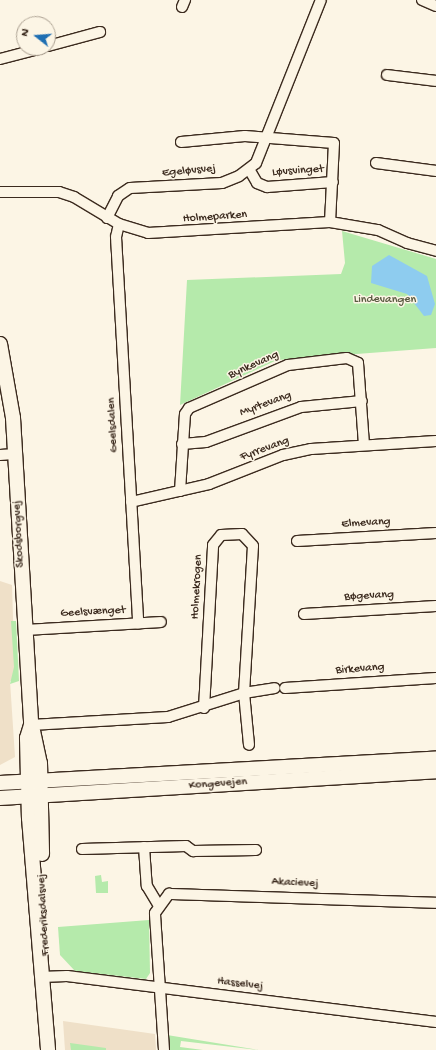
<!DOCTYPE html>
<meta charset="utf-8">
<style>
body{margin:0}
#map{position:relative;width:436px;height:1050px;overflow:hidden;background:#fcf5e5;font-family:"Gochi Hand",sans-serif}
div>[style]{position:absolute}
.built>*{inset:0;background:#efe0c8}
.green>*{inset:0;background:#b5eaab}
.water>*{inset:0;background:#8eccef}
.roads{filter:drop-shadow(1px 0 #3b2a1e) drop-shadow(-1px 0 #3b2a1e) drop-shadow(0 1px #3b2a1e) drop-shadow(0 -1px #3b2a1e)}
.street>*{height:10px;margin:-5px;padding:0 5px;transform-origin:5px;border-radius:5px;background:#fcf5e5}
.secondary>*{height:14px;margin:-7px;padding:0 7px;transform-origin:7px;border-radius:7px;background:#fcf5e5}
span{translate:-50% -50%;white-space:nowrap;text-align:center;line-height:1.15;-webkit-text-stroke:3px #fcf5e5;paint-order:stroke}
.street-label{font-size:12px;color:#3b2a1e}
.park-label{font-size:12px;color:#5a5a41}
.north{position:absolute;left:16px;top:16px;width:40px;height:40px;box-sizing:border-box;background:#fcf5e5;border:1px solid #afa495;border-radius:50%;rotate:287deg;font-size:11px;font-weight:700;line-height:16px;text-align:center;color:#3b2a1e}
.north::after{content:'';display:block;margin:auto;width:14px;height:18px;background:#1f6fb2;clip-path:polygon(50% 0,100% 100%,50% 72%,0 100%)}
</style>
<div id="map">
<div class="built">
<div style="clip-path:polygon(0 581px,12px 585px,15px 681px,10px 681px,15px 757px,0 765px)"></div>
<div style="clip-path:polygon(63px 1021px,155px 1034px,156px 1050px,65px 1050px)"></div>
</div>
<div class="green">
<div style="clip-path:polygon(342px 231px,436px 259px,436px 348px,277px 360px,180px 405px,187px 280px,341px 274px,345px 263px)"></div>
<div style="clip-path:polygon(11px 621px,16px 621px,19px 681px,10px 684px,14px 667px)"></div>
<div style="clip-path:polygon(101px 875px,102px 882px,108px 881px,108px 893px,96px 893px,95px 876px)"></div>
<div style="clip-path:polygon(149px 920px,150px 973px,146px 979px,75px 971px,60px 955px,58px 927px)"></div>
<div style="clip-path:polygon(167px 1035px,259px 1050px,181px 1041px,180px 1047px,203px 1050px,168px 1050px)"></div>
<div style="clip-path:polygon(70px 1043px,106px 1048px,106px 1050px,71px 1050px)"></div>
</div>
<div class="water">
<div style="clip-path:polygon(389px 255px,427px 276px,435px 304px,431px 315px,424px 316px,407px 294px,371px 283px,372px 266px)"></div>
</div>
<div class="roads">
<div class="street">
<div style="left:422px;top:0;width:15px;rotate:23deg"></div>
<div style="left:182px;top:7px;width:8px;rotate:-67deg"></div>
<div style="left:48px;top:46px;width:54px;rotate:-15.1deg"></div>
<div style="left:0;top:59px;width:43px;rotate:-14.7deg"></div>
<div style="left:387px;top:75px;width:49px;rotate:7deg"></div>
<div style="left:181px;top:142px;width:64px;rotate:-5.4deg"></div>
<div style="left:245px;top:136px;width:89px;rotate:4.5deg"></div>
<div style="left:334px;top:143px;width:79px;rotate:92.9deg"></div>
<div style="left:376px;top:163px;width:61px;rotate:7.6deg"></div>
<div style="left:249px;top:169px;width:16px;rotate:60deg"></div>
<div style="left:257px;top:183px;width:11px;rotate:22deg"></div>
<div style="left:267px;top:187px;width:66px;rotate:-4.3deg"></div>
<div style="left:0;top:192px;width:59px"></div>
<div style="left:59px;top:192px;width:16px;rotate:18deg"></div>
<div style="left:74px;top:197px;width:52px;rotate:31deg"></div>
<div style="left:119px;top:224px;width:30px;rotate:17deg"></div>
<div style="left:148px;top:233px;width:182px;rotate:-3.5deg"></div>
<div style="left:330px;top:222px;width:49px;rotate:9.5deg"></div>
<div style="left:378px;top:230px;width:32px;rotate:24deg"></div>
<div style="left:407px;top:243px;width:30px;rotate:15deg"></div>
<div style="left:107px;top:218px;width:25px;rotate:-63deg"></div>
<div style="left:118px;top:196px;width:14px;rotate:-34deg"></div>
<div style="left:130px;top:188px;width:92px;rotate:-3.1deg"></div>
<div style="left:222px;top:183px;width:18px;rotate:-22deg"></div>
<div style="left:239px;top:176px;width:21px;rotate:-37deg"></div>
<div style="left:256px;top:163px;width:175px;rotate:-68.3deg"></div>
<div style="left:119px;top:224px;width:13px;rotate:103deg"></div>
<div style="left:116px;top:237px;width:387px;rotate:86.7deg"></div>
<div style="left:182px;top:444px;width:24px;rotate:-5deg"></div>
<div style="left:206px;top:442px;width:101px;rotate:-20.2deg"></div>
<div style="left:301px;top:407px;width:61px;rotate:-5.6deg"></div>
<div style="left:0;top:455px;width:16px;rotate:-4deg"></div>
<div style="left:180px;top:491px;width:77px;rotate:-86.3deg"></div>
<div style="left:185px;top:414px;width:7px;rotate:-56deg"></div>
<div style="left:189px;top:408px;width:108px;rotate:-23.5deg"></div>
<div style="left:288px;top:365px;width:59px;rotate:-6.8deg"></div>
<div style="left:347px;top:358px;width:12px;rotate:24deg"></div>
<div style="left:358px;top:363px;width:82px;rotate:85.8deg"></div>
<div style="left:131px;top:502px;width:80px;rotate:-13deg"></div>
<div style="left:209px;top:484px;width:79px;rotate:-21.4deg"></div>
<div style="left:283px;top:455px;width:29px;rotate:-12deg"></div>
<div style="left:311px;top:449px;width:125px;rotate:-3.7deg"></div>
<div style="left:297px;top:541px;width:139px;rotate:-3.3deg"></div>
<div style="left:304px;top:614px;width:132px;rotate:-3.5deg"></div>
<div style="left:26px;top:630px;width:135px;rotate:-3.4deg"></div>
<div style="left:285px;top:688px;width:151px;rotate:-3.8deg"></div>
<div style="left:204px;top:708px;width:163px;rotate:-86.8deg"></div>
<div style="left:213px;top:545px;width:13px;rotate:-51deg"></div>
<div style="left:221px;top:535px;width:21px;rotate:-3deg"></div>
<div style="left:242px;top:534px;width:16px;rotate:47deg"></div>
<div style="left:253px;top:546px;width:147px;rotate:93.5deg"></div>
<div style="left:244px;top:693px;width:52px;rotate:84.5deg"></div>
<div style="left:31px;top:725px;width:137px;rotate:-3.3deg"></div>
<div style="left:168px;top:717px;width:80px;rotate:-17.5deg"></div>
<div style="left:244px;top:693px;width:31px;rotate:-9deg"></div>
<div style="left:144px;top:847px;width:39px;rotate:86deg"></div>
<div style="left:147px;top:886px;width:21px;rotate:59deg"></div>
<div style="left:82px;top:849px;width:104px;rotate:-1.7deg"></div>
<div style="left:186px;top:846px;width:9px;rotate:36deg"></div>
<div style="left:193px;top:851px;width:63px;rotate:-0.9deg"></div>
<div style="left:41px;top:977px;width:26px;rotate:-2deg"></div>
<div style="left:67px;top:976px;width:372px;rotate:7.1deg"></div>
<div style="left:164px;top:1050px;width:137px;rotate:-93.8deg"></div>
<div style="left:155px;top:913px;width:24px;rotate:-54deg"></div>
<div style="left:169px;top:894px;width:267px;rotate:1.9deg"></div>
</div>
<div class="secondary">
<div style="left:0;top:344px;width:75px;rotate:80deg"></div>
<div style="left:13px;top:418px;width:308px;rotate:86.6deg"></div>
<div style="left:31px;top:725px;width:14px;rotate:107deg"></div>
<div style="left:27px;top:738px;width:80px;rotate:88.6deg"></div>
<div style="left:29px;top:818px;width:233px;rotate:85.3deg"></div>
<div style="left:33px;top:731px;width:33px;rotate:78deg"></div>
<div style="left:40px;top:763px;width:91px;rotate:88.7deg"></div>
<div style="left:0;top:783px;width:437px;rotate:-3.2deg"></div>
<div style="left:0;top:798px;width:437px;rotate:-3.5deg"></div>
</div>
</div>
<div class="street-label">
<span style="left:189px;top:172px;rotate:-5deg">Egeløvsvej</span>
<span style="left:298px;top:172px;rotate:-4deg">Løvsvinget</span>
<span style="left:215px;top:218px;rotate:-4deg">Holmeparken</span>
<span style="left:254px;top:366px;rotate:-24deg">Bynkevang</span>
<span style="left:266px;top:405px;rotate:-20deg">Myrtevang</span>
<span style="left:114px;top:425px;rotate:-93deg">Geelsdalen</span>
<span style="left:265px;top:450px;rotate:-20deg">Fyrrevang</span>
<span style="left:366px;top:524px;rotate:-3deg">Elmevang</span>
<span style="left:20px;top:534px;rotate:-93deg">Skodsborgvej</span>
<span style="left:198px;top:587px;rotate:-87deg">Holmekrogen</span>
<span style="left:369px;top:597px;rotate:-3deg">Bøgevang</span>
<span style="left:93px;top:613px;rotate:-3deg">Geelsvænget</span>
<span style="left:360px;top:670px;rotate:-4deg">Birkevang</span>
<span style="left:218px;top:785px;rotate:-4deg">Kongevejen</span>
<span style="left:295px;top:884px;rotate:3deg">Akacievej</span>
<span style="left:45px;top:915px;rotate:-93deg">Frederiksdalsvej</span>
<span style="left:240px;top:985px;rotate:7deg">Hasselvej</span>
</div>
<div class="park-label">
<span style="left:385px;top:301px">Lindevangen</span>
</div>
<div class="north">N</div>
</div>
